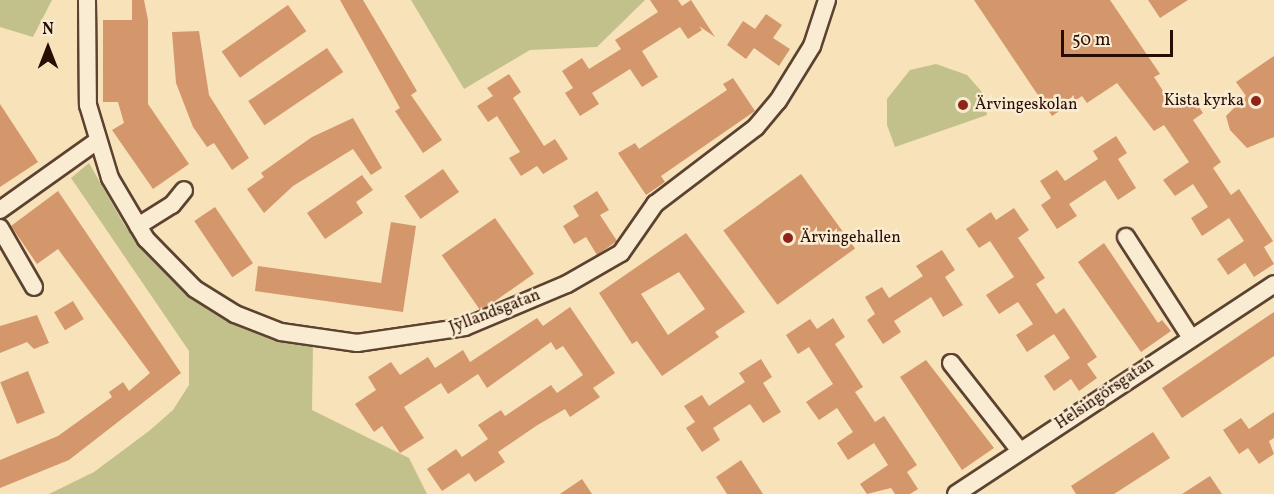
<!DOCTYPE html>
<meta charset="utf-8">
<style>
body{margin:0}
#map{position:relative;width:1274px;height:494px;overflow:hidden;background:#f7e2b9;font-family:Vollkorn,serif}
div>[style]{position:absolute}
.green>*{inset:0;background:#c3c18b}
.building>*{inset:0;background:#d4976c;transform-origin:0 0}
.roads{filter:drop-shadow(2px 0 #5c4230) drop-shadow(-2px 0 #5c4230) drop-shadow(0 2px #5c4230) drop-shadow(0 -2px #5c4230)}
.minor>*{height:16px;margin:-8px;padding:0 8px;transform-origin:8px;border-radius:8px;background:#faecd2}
.dots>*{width:16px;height:16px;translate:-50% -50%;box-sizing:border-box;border:3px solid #faecd2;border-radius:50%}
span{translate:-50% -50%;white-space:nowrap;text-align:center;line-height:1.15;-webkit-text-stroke:5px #faecd2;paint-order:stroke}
.poi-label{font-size:16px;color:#280d03}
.right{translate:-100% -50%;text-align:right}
.left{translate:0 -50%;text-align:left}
.street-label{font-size:16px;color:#280d03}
.north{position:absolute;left:18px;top:18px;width:60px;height:60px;-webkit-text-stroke:4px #faecd2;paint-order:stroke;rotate:0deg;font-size:16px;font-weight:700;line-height:24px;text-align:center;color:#280d03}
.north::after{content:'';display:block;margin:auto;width:21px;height:27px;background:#280d03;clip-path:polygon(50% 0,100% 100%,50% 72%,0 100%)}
.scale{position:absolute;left:1061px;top:30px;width:112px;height:27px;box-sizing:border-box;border:3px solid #280d03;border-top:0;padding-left:8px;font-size:18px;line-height:21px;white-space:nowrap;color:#280d03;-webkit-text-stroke:4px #faecd2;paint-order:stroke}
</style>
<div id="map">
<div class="green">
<div style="clip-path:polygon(0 0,52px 0,33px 37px,0 27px)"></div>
<div style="clip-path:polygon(411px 0,645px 0,597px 47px,530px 50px,464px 89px)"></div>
<div style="clip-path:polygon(936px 64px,967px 75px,982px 92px,987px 115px,895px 147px,887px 125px,887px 99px,910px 70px)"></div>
<div style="clip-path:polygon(89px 163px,125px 226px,202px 302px,289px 341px,313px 345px,312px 410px,409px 458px,427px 494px,49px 494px,94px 472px,149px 431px,173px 410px,189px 385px,189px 351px,71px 178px)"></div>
</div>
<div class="building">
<div style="clip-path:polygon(132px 0,144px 0,148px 20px,148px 104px,189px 164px,153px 189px,112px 130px,124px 123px,118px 102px,103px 102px,103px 20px,132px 20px)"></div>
<div style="clip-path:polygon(340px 0,363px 0,417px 91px,411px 95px,442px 140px,423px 153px,395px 111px,400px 108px)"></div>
<div style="clip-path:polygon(650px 0,678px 0,682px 6px,691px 0,715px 37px,699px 26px,702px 30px,688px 39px,680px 27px,642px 51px,658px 77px,642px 87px,630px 69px,592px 93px,599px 104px,580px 116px,565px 93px,573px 88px,562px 71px,582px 58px,589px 69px,621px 49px,615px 40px,658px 12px)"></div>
<div style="clip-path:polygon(974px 0,1110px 0,1160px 74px,1154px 77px,1171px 103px,1189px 92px,1203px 113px,1193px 120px,1221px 162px,1213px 168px,1231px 195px,1239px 189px,1273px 241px,1264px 247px,1274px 264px,1254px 277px,1245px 263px,1228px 275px,1217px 259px,1244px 241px,1229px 218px,1202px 236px,1191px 218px,1208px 207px,1193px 184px,1175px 196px,1163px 180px,1189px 162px,1164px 125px,1154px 131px,1117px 83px,1087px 103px,1082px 96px,1052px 116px)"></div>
<div style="clip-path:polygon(1148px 0,1188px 0,1160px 18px)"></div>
<div style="left:288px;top:5px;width:32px;height:81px;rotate:55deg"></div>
<div style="clip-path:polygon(766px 14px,782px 25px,773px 38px,790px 49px,779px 66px,754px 48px,746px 59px,727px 45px,743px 21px,755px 29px)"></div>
<div style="clip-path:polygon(199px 31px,209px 95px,249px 158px,232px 170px,214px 143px,207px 147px,193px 127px,176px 83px,172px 32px)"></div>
<div style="left:327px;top:48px;width:29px;height:95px;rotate:56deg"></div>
<div style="clip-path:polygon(1274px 56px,1274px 137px,1247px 148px,1230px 130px,1226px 116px,1246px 96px,1236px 82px)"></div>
<div style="clip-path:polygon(509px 74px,521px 92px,513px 98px,544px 146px,555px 139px,568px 159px,543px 174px,537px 166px,521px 176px,509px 158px,520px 152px,497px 116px,488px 122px,477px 106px,493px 96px,487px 88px)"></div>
<div style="clip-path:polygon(733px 78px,755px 111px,661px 176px,665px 182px,646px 195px,618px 153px,635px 143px,639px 149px,727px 90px,723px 84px)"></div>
<div style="clip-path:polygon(0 104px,38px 162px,0 187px)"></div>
<div style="clip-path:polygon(353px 118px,382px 168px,371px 175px,353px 149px,293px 186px,264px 213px,247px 189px,264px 177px,261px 173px,312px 137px)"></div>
<div style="clip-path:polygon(1116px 136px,1127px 153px,1118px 159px,1136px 188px,1118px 200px,1105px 180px,1069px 204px,1077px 216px,1057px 229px,1041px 205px,1051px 198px,1040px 181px,1057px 170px,1065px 181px,1098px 159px,1093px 151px)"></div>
<div style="left:443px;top:169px;width:28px;height:47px;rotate:55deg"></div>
<div style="left:801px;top:174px;width:92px;height:96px;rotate:54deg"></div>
<div style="clip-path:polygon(362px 175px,373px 190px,356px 202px,363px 213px,325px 239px,307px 213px)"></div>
<div style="clip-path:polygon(58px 191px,181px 373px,69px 460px,0 488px,0 460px,58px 436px,112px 397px,109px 392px,123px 382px,129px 391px,150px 373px,58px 249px,37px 264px,11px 226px)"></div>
<div style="clip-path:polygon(597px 191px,609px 210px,600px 215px,617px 241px,597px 255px,586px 237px,574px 244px,563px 226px,579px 216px,573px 206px)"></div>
<div style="left:215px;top:207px;width:68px;height:25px;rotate:56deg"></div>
<div style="clip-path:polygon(1014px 208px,1029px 230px,1018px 238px,1045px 278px,1036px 284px,1056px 314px,1064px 308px,1097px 357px,1087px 364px,1097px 378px,1079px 391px,1071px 379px,1054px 391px,1044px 376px,1070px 358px,1054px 334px,1027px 352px,1016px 335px,1033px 324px,1018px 302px,999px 314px,986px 295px,1014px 277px,990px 241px,979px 248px,966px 229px,991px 212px,996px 220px)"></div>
<div style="left:495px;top:218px;width:68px;height:65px;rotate:55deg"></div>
<div style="clip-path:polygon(391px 222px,416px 226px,403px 312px,255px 291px,258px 266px,381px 283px)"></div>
<div style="clip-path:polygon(evenodd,686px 233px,745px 312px,715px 332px,719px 337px,662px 376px,637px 341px,632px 344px,599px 293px,686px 233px,679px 272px,705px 309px,668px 335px,641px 294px,679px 272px)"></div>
<div style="clip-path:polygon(1104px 243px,1158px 323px,1162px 320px,1171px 331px,1141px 352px,1078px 262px)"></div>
<div style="clip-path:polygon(942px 250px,955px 270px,945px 277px,963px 305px,943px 317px,931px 297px,894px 321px,901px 332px,883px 344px,867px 320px,875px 314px,865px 297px,882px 287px,889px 298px,923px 276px,916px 266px)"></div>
<div style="left:73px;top:301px;width:21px;height:22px;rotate:59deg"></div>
<div style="clip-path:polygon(570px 307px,615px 373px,593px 388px,600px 397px,570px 417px,565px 409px,536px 426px,498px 452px,505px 462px,475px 482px,469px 473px,442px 491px,427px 469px,456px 449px,462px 457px,488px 439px,478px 425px,501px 410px,505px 416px,551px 385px,557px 393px,583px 375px,563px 346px,556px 350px,551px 342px,487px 388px,478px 374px,448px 394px,441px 383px,404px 407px,424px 438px,400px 453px,382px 426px,374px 432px,355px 404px,376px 390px,368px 377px,391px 362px,400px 375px,428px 357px,435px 368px,463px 350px,470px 362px,537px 318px,543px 326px)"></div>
<div style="clip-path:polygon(1274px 312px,1274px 356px,1182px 418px,1162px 388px)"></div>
<div style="clip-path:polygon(37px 315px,49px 343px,34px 349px,27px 342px,0 353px,0 326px)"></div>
<div style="clip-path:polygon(833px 318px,845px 337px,835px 344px,863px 387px,855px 392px,875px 422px,884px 416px,917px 465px,907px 472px,918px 489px,910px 494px,895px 494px,891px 488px,867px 494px,860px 484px,888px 465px,874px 443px,848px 460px,837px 443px,853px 432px,837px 408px,819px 420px,806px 402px,833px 384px,809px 347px,798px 354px,786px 335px,810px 319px,817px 329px)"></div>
<div style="clip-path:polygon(761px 359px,772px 377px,763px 383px,781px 412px,763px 423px,750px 404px,713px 428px,720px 440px,702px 452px,686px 428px,695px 422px,684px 406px,702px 395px,709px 406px,745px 382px,739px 373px)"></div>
<div style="clip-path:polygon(926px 360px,994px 448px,962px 470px,900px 377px)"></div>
<div style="left:28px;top:371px;width:45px;height:30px;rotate:68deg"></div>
<div style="clip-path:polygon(1274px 412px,1274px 438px,1269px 441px,1274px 454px,1259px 464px,1248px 448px,1239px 454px,1223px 430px,1241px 418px,1249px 429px)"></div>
<div style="clip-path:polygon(1153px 432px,1170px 458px,1114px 494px,1076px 494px,1071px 486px)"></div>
<div style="clip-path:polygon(741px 460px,763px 494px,727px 494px,716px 477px)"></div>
<div style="clip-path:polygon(1210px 476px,1222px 494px,1182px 494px)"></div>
<div style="clip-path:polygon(582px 479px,592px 494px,560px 494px)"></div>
</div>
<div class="roads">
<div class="minor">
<div style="left:87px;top:0;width:105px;rotate:89.5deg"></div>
<div style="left:88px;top:105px;width:76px;rotate:73.2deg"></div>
<div style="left:110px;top:178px;width:71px;rotate:59.5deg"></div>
<div style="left:146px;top:239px;width:70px;rotate:45.6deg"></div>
<div style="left:195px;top:289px;width:47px;rotate:32deg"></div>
<div style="left:235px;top:314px;width:49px;rotate:21.4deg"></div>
<div style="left:281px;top:332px;width:77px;rotate:8.2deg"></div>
<div style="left:357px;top:343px;width:109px;rotate:-8.4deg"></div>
<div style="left:465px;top:327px;width:111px;rotate:-22.9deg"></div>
<div style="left:567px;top:284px;width:62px;rotate:-29.9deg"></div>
<div style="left:621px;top:253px;width:60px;rotate:-55.2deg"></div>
<div style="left:655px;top:204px;width:127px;rotate:-37.3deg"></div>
<div style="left:756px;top:127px;width:34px;rotate:-50deg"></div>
<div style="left:778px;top:101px;width:65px;rotate:-58.3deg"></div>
<div style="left:812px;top:46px;width:48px;rotate:-71.9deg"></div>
<div style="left:0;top:210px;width:119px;rotate:-35.4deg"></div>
<div style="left:138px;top:226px;width:40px;rotate:-32deg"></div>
<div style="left:172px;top:205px;width:19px;rotate:-51deg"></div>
<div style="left:0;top:228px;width:68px;rotate:60deg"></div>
<div style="left:1126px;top:237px;width:120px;rotate:57.2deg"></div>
<div style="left:951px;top:363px;width:112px;rotate:51.9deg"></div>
<div style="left:956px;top:494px;width:381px;rotate:-33.4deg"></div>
</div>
</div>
<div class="dots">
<div style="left:1256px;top:101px;background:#8f2418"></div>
<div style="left:963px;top:105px;background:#8f2418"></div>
<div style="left:788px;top:238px;background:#8f2418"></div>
</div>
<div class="poi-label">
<span class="right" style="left:1244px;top:101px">Kista kyrka</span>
<span class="left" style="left:975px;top:105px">Ärvingeskolan</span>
<span class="left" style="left:800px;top:238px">Ärvingehallen</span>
</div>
<div class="street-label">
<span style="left:495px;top:312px;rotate:-21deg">Jyllandsgatan</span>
<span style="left:1105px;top:394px;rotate:-34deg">Helsingörsgatan</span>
</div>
<div class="north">N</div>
<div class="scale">50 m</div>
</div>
